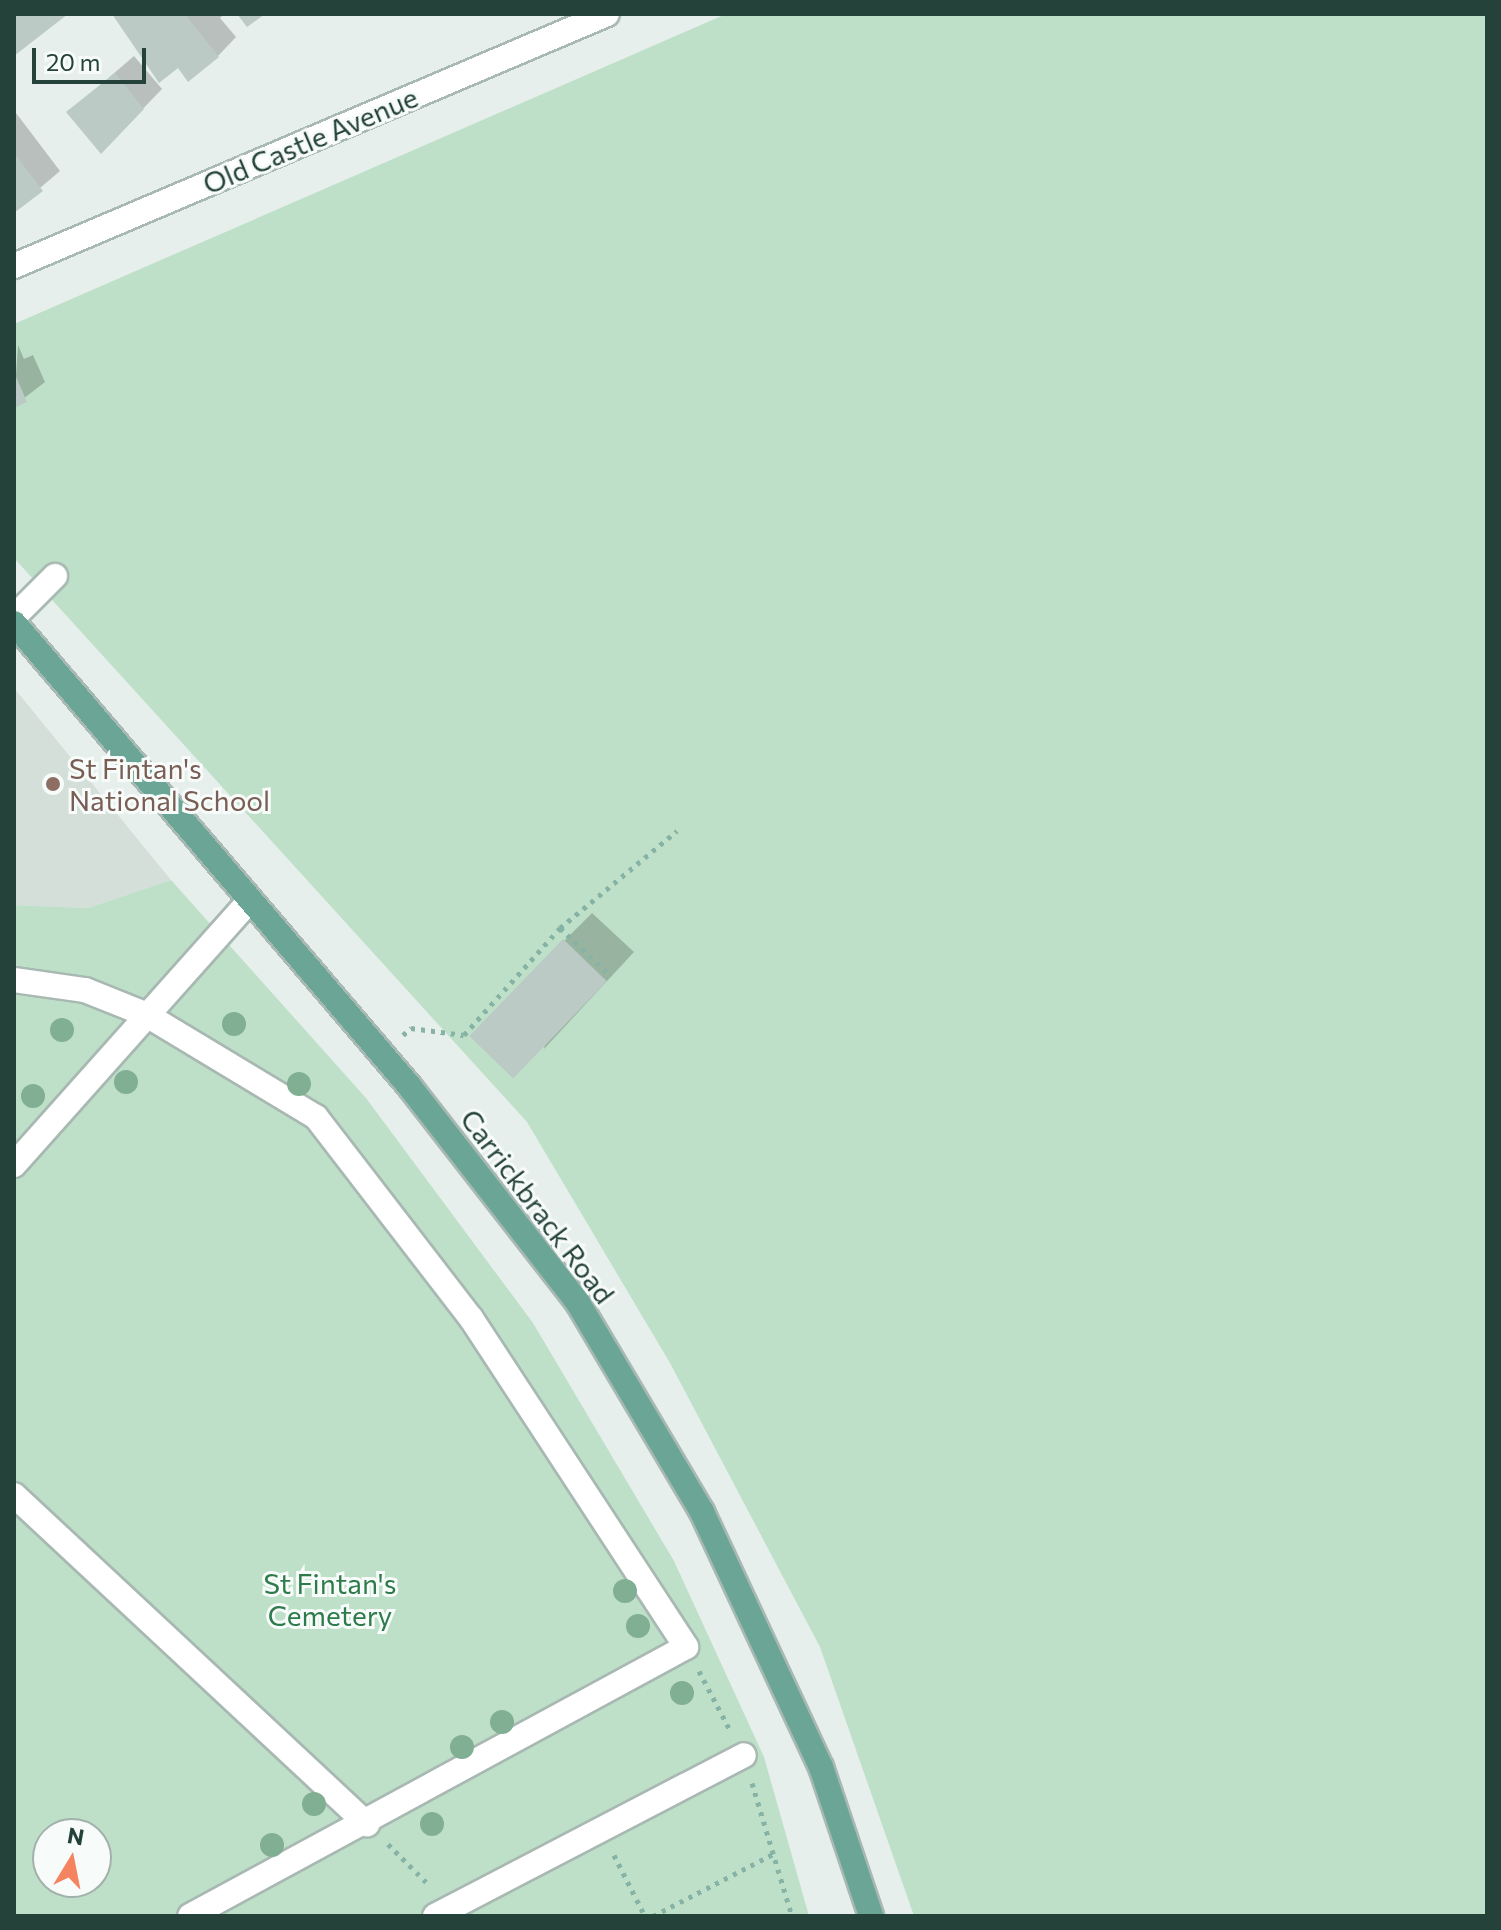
<!DOCTYPE html>
<style>
body{margin:0}
#map{position:relative;width:1501px;height:1930px;overflow:hidden;background:#e6efeb;font-family:Commissioner,sans-serif}
div>[style]{position:absolute}
.built>*{inset:0;background:#d4dfda}
.green>*{inset:0;background:#bfe0c8}
.shadow>*{inset:0;background:#0003}
.building>*{inset:0;background:#bbcac4;transform-origin:0 0}
.path>*{height:5px;margin-top:-2.5px;transform-origin:0;background:repeating-linear-gradient(90deg,#86b3a5 0 4px,transparent 0 10px)}
.roads{filter:drop-shadow(2px 0 #a8b8b2) drop-shadow(-2px 0 #a8b8b2) drop-shadow(0 2px #a8b8b2) drop-shadow(0 -2px #a8b8b2)}
.minor>*{height:24px;margin:-12px;padding:0 12px;transform-origin:12px;border-radius:12px;background:#fff}
.major>*{height:24px;margin:-12px;padding:0 12px;transform-origin:12px;border-radius:12px;background:#6aa596}
.trees>*{width:24px;height:24px;margin:-12px;border-radius:50%;background:#80af93}
.dots>*{width:22px;height:22px;translate:-50% -50%;box-sizing:border-box;border:4px solid #f7fbf9;border-radius:50%}
span{translate:-50% -50%;white-space:nowrap;text-align:center;line-height:1.15;-webkit-text-stroke:6px #f7fbf9;paint-order:stroke}
.street-label{font-size:28px;color:#24423a}
.education-label{font-size:28px;color:#785e54}
.left{translate:0 -50%;text-align:left}
.park-label{font-size:28px;color:#2d7a4b}
.frame{position:absolute;inset:0;border:16px solid #24423a;pointer-events:none}
.north{position:absolute;left:32px;top:1818px;width:80px;height:80px;box-sizing:border-box;background:#f7fbf9;border:2px solid #a3b1ad;border-radius:50%;rotate:10deg;font-size:22px;font-weight:700;line-height:32px;text-align:center;color:#24423a}
.north::after{content:'';display:block;margin:auto;width:28px;height:36px;background:#f4845f;clip-path:polygon(50% 0,100% 100%,50% 72%,0 100%)}
.scale{position:absolute;left:32px;top:48px;width:114px;height:36px;box-sizing:border-box;border:4px solid #24423a;border-top:0;padding-left:10px;font-size:24px;line-height:28px;white-space:nowrap;color:#24423a;-webkit-text-stroke:6px #f7fbf9;paint-order:stroke}
</style>
<div id="map">
<div class="built">
<div style="clip-path:polygon(14px 688px,171px 880px,88px 908px,14px 905px)"></div>
</div>
<div class="green">
<div style="clip-path:polygon(726px 14px,1487px 14px,1487px 1916px,914px 1916px,820px 1647px,670px 1363px,527px 1122px,14px 558px,14px 324px)"></div>
<div style="clip-path:polygon(evenodd,171px 880px,366px 1098px,533px 1323px,674px 1561px,764px 1757px,809px 1916px,14px 1916px,14px 905px,88px 908px,171px 880px,48px 1834px,96px 1834px,96px 1882px,48px 1882px,48px 1834px)"></div>
</div>
<div class="shadow">
<div style="clip-path:polygon(115px 14px,224px 14px,220px 18px,236px 37px,218px 56px,178px 66px)"></div>
<div style="clip-path:polygon(134px 56px,162px 89px,102px 151px,69px 112px)"></div>
<div style="clip-path:polygon(16px 113px,60px 171px,14px 210px,14px 114px)"></div>
<div style="clip-path:polygon(18px 345px,24px 359px,33px 355px,45px 382px,14px 406px)"></div>
<div style="clip-path:polygon(592px 913px,634px 952px,544px 1049px,564px 941px)"></div>
</div>
<div class="building">
<div style="clip-path:polygon(14px 14px,68px 14px,14px 56px)"></div>
<div style="clip-path:polygon(112px 14px,185px 14px,219px 57px,188px 82px,178px 68px,159px 83px)"></div>
<div style="clip-path:polygon(237px 14px,265px 14px,247px 27px)"></div>
<div style="clip-path:polygon(115px 73px,144px 109px,101px 154px,66px 112px)"></div>
<div style="clip-path:polygon(14px 153px,43px 191px,14px 213px)"></div>
<div style="clip-path:polygon(14px 372px,27px 402px,14px 408px)"></div>
<div style="left:563px;top:939px;width:61px;height:135px;rotate:44deg"></div>
</div>
<div class="path">
<div style="left:560px;top:928px;width:152px;rotate:-39.7deg"></div>
<div style="left:403px;top:1035px;width:11px;rotate:-41deg"></div>
<div style="left:411px;top:1028px;width:53px;rotate:7.5deg"></div>
<div style="left:464px;top:1035px;width:144px;rotate:-48.1deg"></div>
<div style="left:560px;top:928px;width:67px;rotate:43.2deg"></div>
<div style="left:699px;top:1671px;width:67px;rotate:62.3deg"></div>
<div style="left:752px;top:1783px;width:139px;rotate:73.3deg"></div>
<div style="left:388px;top:1844px;width:58px;rotate:45deg"></div>
<div style="left:614px;top:1855px;width:68px;rotate:63.1deg"></div>
<div style="left:653px;top:1916px;width:135px;rotate:-27.3deg"></div>
</div>
<div class="roads">
<div class="minor">
<div style="left:14px;top:266px;width:644px;rotate:-23.02deg"></div>
<div style="left:14px;top:617px;width:58px;rotate:-45deg"></div>
<div style="left:14px;top:980px;width:72px;rotate:8deg"></div>
<div style="left:85px;top:990px;width:65px;rotate:21.8deg"></div>
<div style="left:145px;top:1014px;width:200px;rotate:31.1deg"></div>
<div style="left:316px;top:1117px;width:254px;rotate:52.4deg"></div>
<div style="left:471px;top:1318px;width:393px;rotate:56.8deg"></div>
<div style="left:686px;top:1647px;width:564px;rotate:151.53deg"></div>
<div style="left:14px;top:1165px;width:352px;rotate:-48.3deg"></div>
<div style="left:14px;top:1495px;width:483px;rotate:43deg"></div>
<div style="left:435px;top:1916px;width:348px;rotate:-27.5deg"></div>
</div>
<div class="major">
<div style="left:14px;top:623px;width:610px;rotate:49.52deg"></div>
<div style="left:410px;top:1087px;width:274px;rotate:52.1deg"></div>
<div style="left:578px;top:1303px;width:243px;rotate:59.3deg"></div>
<div style="left:702px;top:1512px;width:281px;rotate:65deg"></div>
<div style="left:821px;top:1767px;width:157px;rotate:71.4deg"></div>
</div>
</div>
<div class="trees">
<div style="left:234px;top:1024px"></div>
<div style="left:62px;top:1030px"></div>
<div style="left:126px;top:1082px"></div>
<div style="left:299px;top:1084px"></div>
<div style="left:33px;top:1096px"></div>
<div style="left:625px;top:1591px"></div>
<div style="left:638px;top:1626px"></div>
<div style="left:682px;top:1693px"></div>
<div style="left:502px;top:1722px"></div>
<div style="left:462px;top:1747px"></div>
<div style="left:314px;top:1804px"></div>
<div style="left:432px;top:1824px"></div>
<div style="left:272px;top:1845px"></div>
</div>
<div class="dots">
<div style="left:53px;top:784px;background:#8d6e63"></div>
</div>
<div class="street-label">
<span style="left:310px;top:140px;rotate:-23deg">Old Castle Avenue</span>
<span style="left:538px;top:1206px;rotate:53deg">Carrickbrack Road</span>
</div>
<div class="education-label">
<span class="left" style="left:69px;top:784px">St Fintan's<br>National School</span>
</div>
<div class="park-label">
<span style="left:330px;top:1599px">St Fintan's<br>Cemetery</span>
</div>
<div class="frame"></div>
<div class="north">N</div>
<div class="scale">20 m</div>
</div>
